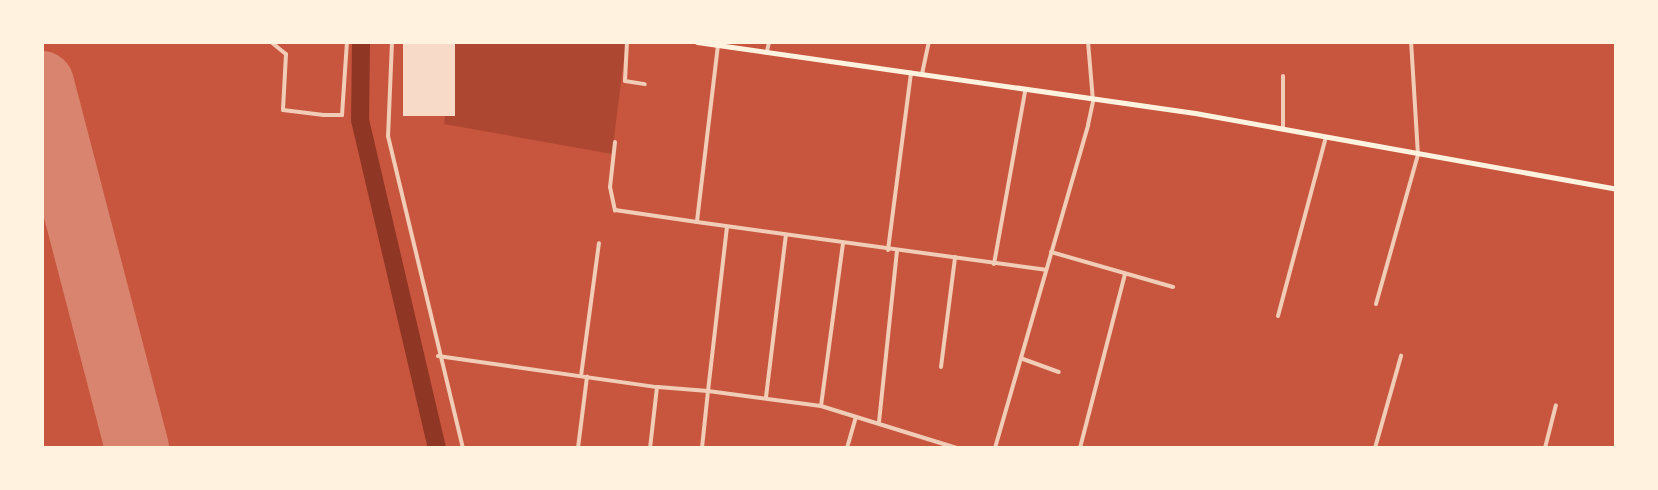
<!DOCTYPE html>
<style>
body{margin:0}
#map{position:relative;width:1658px;height:490px;overflow:hidden;background:#c8553d;font-family:Figtree,sans-serif}
div>[style]{position:absolute}
.green>*{inset:0;background:#ae4732}
.river>*{height:18px;margin:-9px;padding:0 9px;transform-origin:9px;border-radius:9px;background:#8f3625}
.taxiway>*{height:26px;margin:-13px;padding:0 13px;transform-origin:13px;border-radius:13px;background:#d8846e}
.runway>*{height:64px;margin:-32px;padding:0 32px;transform-origin:32px;border-radius:32px;background:#d8846e}
.building>*{inset:0;background:#f7dbc8;transform-origin:0 0}
.minor>*{height:4px;margin:-2px;padding:0 2px;transform-origin:2px;border-radius:2px;background:#f1ccb7}
.secondary>*{height:5px;margin:-2.5px;padding:0 2.5px;transform-origin:2.5px;border-radius:2.5px;background:#fff3e0}
span{translate:-50% -50%;white-space:nowrap;text-align:center;line-height:1.15;-webkit-text-stroke:5px #fff3e0;paint-order:stroke}
.frame{position:absolute;inset:0;border:44px solid #fff3e0;pointer-events:none}
</style>
<div id="map">
<div class="green">
<div style="clip-path:polygon(455px 42px,626px 42px,612px 154px,444px 124px)"></div>
</div>
<div class="river">
<div style="left:361px;top:42px;width:78px;rotate:90.7deg"></div>
<div style="left:360px;top:120px;width:337px;rotate:76.8deg"></div>
</div>
<div class="taxiway">
<div style="left:42px;top:93px;width:28px;rotate:46deg"></div>
<div style="left:61px;top:113px;width:37px;rotate:93deg"></div>
<div style="left:42px;top:154px;width:17px;rotate:36deg"></div>
<div style="left:56px;top:164px;width:26px;rotate:61deg"></div>
</div>
<div class="runway">
<div style="left:42px;top:83px;width:377px;rotate:75.4deg"></div>
</div>
<div class="building">
<div style="left:403px;top:42px;width:52px;height:74px"></div>
</div>
<div class="minor">
<div style="left:271px;top:42px;width:19px;rotate:39deg"></div>
<div style="left:286px;top:54px;width:56px;rotate:93.1deg"></div>
<div style="left:283px;top:110px;width:41px;rotate:7deg"></div>
<div style="left:324px;top:115px;width:18px"></div>
<div style="left:342px;top:115px;width:73px;rotate:-86.1deg"></div>
<div style="left:392px;top:42px;width:94px;rotate:92.4deg"></div>
<div style="left:388px;top:136px;width:321px;rotate:76.5deg"></div>
<div style="left:627px;top:42px;width:39px;rotate:93deg"></div>
<div style="left:625px;top:81px;width:20px;rotate:9deg"></div>
<div style="left:718px;top:45px;width:178px;rotate:96.8deg"></div>
<div style="left:697px;top:222px;width:352px;rotate:7.8deg"></div>
<div style="left:767px;top:51px;width:9px;rotate:-77deg"></div>
<div style="left:922px;top:74px;width:33px;rotate:-78deg"></div>
<div style="left:1283px;top:76px;width:52px;rotate:90deg"></div>
<div style="left:615px;top:142px;width:45px;rotate:96.3deg"></div>
<div style="left:610px;top:187px;width:24px;rotate:78deg"></div>
<div style="left:615px;top:210px;width:83px;rotate:8.3deg"></div>
<div style="left:888px;top:250px;width:179px;rotate:-82.6deg"></div>
<div style="left:1051px;top:252px;width:127px;rotate:16deg"></div>
<div style="left:994px;top:264px;width:176px;rotate:-79.8deg"></div>
<div style="left:1376px;top:304px;width:155px;rotate:-74.3deg"></div>
<div style="left:1418px;top:155px;width:113px;rotate:-93.5deg"></div>
<div style="left:1278px;top:316px;width:185px;rotate:-75deg"></div>
<div style="left:438px;top:356px;width:221px;rotate:8.1deg"></div>
<div style="left:657px;top:387px;width:61px;rotate:96.5deg"></div>
<div style="left:1023px;top:359px;width:38px;rotate:20deg"></div>
<div style="left:941px;top:367px;width:111px;rotate:-82.7deg"></div>
<div style="left:581px;top:376px;width:134px;rotate:-82.3deg"></div>
<div style="left:658px;top:387px;width:50px;rotate:4.6deg"></div>
<div style="left:708px;top:391px;width:165px;rotate:-83.4deg"></div>
<div style="left:766px;top:397px;width:163px;rotate:-83deg"></div>
<div style="left:821px;top:406px;width:163px;rotate:-82.3deg"></div>
<div style="left:879px;top:422px;width:172px;rotate:-84deg"></div>
<div style="left:578px;top:448px;width:72px;rotate:-82.8deg"></div>
<div style="left:702px;top:448px;width:57px;rotate:-84deg"></div>
<div style="left:708px;top:391px;width:114px;rotate:7.6deg"></div>
<div style="left:821px;top:406px;width:142px;rotate:17.2deg"></div>
<div style="left:847px;top:448px;width:32px;rotate:-74deg"></div>
<div style="left:995px;top:448px;width:336px;rotate:-73.9deg"></div>
<div style="left:1088px;top:125px;width:25px;rotate:-78deg"></div>
<div style="left:1093px;top:101px;width:59px;rotate:-94.8deg"></div>
<div style="left:1080px;top:448px;width:180px;rotate:-75.5deg"></div>
<div style="left:1375px;top:448px;width:96px;rotate:-74.2deg"></div>
<div style="left:1545px;top:448px;width:44px;rotate:-75.7deg"></div>
</div>
<div class="secondary">
<div style="left:697px;top:42px;width:503px;rotate:8.11deg"></div>
<div style="left:1195px;top:113px;width:428px;rotate:10.2deg"></div>
</div>
<div class="frame"></div>
</div>
